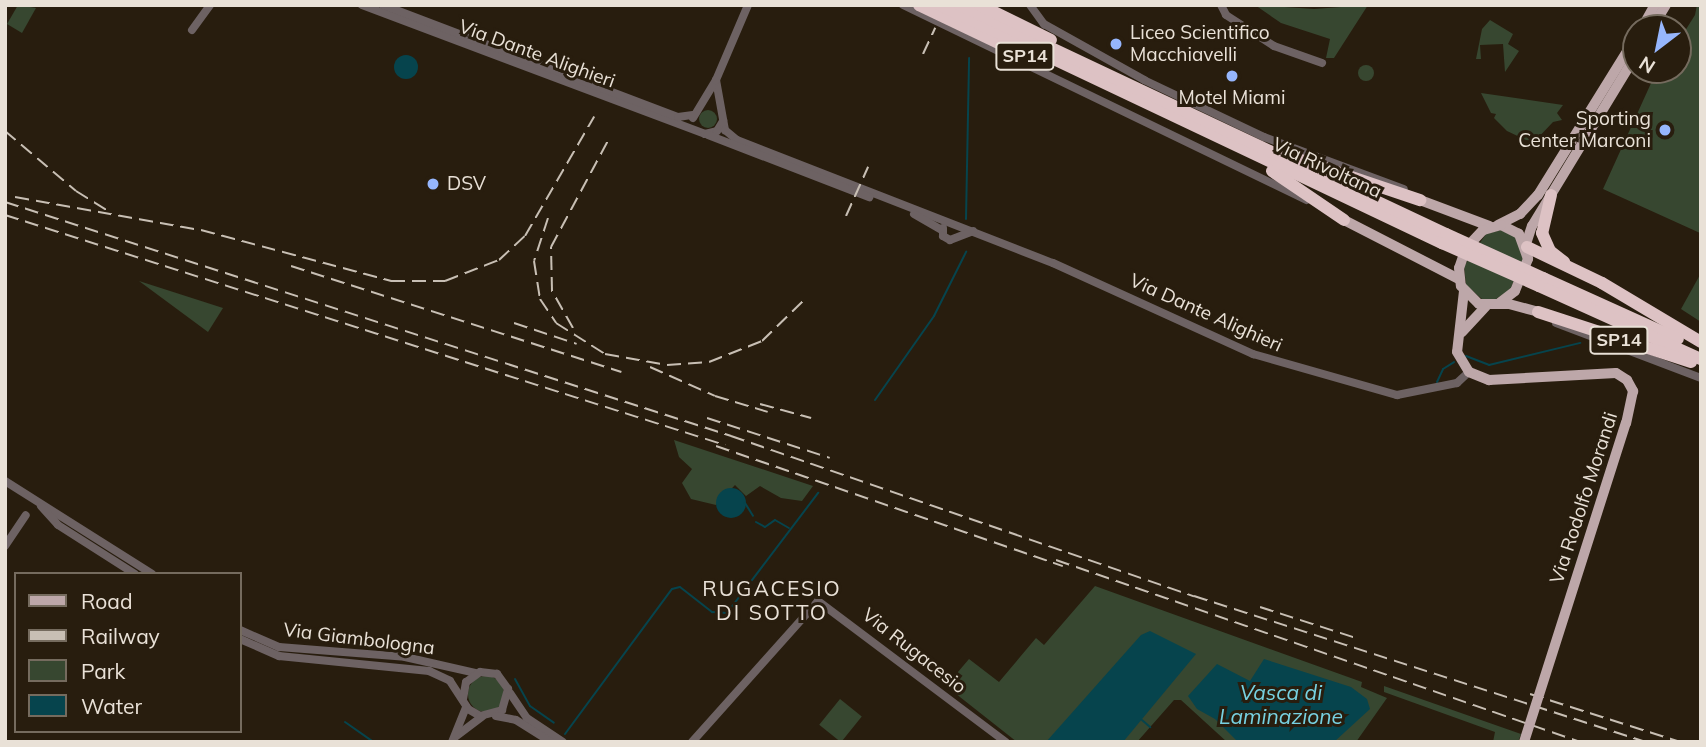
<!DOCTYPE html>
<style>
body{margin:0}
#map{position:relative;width:1706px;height:747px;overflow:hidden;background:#281d0e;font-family:Mulish,sans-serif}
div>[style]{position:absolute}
.green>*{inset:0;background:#374730;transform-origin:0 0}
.round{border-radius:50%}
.water>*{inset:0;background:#06444d}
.stream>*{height:2px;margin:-1px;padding:0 1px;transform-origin:1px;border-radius:1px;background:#06444d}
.minor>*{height:8px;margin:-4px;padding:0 4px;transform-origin:4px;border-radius:4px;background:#6d6263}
.major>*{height:10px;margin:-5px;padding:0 5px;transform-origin:5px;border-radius:5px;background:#bda7a9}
.highway>*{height:12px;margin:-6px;padding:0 6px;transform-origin:6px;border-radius:6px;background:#ddc2c4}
.rail>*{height:2px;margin-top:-1px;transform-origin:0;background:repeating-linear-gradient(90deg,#c8bfb4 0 14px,transparent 0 21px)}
.major-bridge>*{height:10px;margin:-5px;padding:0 5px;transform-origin:5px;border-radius:5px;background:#bda7a9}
.highway-bridge>*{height:12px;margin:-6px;padding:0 6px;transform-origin:6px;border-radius:6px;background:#ddc2c4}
.dots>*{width:19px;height:19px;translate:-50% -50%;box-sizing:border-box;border:4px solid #281d0e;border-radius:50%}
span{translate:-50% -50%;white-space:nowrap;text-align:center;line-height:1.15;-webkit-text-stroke:6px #281d0e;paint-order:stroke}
.shield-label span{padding:2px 5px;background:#281d0e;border:2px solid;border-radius:5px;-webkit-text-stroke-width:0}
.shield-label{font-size:18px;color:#e9e1d7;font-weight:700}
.poi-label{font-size:19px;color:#e9e1d7}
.left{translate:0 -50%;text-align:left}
.right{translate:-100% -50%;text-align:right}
.street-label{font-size:19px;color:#e9e1d7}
.neighbourhood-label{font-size:21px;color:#e9e1d7;letter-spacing:2px}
.water-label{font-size:21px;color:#77d1e1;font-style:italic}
.frame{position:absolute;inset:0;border:7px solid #e9e1d7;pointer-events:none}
.legend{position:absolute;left:14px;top:572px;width:228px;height:161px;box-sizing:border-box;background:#281d0e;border:2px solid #756b5e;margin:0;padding:9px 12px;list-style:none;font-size:21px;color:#e9e1d7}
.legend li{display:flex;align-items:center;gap:14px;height:35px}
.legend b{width:35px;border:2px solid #756b5e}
.north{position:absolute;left:1622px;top:14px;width:70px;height:70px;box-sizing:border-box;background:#281d0e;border:2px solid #756b5e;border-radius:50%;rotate:212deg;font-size:19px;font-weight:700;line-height:28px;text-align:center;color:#e9e1d7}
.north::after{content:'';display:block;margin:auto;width:24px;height:32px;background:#96b6fd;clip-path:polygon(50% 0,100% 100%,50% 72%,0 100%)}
</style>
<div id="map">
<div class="green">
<div style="clip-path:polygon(18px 5px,36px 8px,22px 33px,7px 24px)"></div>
<div style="clip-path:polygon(1255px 5px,1314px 9px,1368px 5px,1334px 58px,1326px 58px,1330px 39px,1281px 23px)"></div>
<div style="clip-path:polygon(1697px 5px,1701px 5px,1700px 233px,1603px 189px,1657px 70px,1678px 70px,1678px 42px,1695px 15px)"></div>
<div style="clip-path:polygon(1490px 20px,1513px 34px,1508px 44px,1519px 51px,1505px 72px,1503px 44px,1480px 45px,1481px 59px,1476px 59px,1482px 29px)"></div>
<div class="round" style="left:1358px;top:65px;width:16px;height:16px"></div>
<div style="clip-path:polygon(1481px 93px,1563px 105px,1557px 113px,1562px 120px,1553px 122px,1535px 141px,1526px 140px,1507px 131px,1494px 118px,1496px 114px,1491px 113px)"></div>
<div class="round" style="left:699px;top:110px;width:18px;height:18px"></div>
<div style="clip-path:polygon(1501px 230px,1516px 237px,1523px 259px,1510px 290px,1494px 300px,1483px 300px,1466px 285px,1464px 266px,1486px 234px)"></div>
<div style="clip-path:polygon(1701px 273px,1701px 322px,1681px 309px)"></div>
<div style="clip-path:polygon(139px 281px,223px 308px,208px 332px)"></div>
<div style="clip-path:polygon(674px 440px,813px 486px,802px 501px,781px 498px,760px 486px,746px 496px,735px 485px,716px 505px,691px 499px,682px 483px,692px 469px,679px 457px)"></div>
<div style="clip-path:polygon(1095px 586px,1362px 682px,1361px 687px,1387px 698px,1356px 742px,1227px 742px,1181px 700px,1174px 700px,1137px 742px,1017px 742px,946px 686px,969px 659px,999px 682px,1036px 638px,1044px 645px)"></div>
<div class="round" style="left:468px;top:676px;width:36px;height:36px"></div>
<div style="clip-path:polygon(1384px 686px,1521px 734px,1518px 742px,1493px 742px,1495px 732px,1384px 692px)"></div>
<div style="left:840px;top:699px;width:28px;height:33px;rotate:39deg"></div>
</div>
<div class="water">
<div class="round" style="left:394px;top:55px;width:24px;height:24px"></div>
<div class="round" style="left:716px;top:488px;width:30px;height:30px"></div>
<div style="clip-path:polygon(1150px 631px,1196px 654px,1123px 742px,1046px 742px,1141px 635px)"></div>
<div style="clip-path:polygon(1264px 659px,1351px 687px,1367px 699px,1370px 709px,1334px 742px,1238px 742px,1215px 719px,1197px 709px,1188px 696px,1217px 664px,1250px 681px)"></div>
</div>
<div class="stream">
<div style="left:966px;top:219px;width:161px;rotate:-88.9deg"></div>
<div style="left:1466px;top:356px;width:25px;rotate:21deg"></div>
<div style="left:1489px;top:365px;width:94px;rotate:-13.6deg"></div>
<div style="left:1437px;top:382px;width:14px;rotate:-65deg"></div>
<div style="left:1443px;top:369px;width:13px;rotate:-32deg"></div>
<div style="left:875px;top:400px;width:103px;rotate:-54.9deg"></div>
<div style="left:934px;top:316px;width:72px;rotate:-63.4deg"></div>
<div style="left:745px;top:503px;width:15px;rotate:58deg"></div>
<div style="left:756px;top:522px;width:10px;rotate:29deg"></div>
<div style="left:765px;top:527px;width:12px;rotate:-35deg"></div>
<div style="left:775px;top:520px;width:16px;rotate:30deg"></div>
<div style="left:515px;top:679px;width:31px;rotate:61deg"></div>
<div style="left:530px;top:706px;width:29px;rotate:35deg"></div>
<div style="left:1142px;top:720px;width:11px;rotate:41deg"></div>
<div style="left:345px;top:722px;width:35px;rotate:35deg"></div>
<div style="left:565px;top:734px;width:180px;rotate:-53.6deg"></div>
<div style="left:672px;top:589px;width:8px;rotate:-14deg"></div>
<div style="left:680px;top:587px;width:41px;rotate:38deg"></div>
<div style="left:712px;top:612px;width:15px;rotate:4deg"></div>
<div style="left:727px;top:613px;width:151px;rotate:-52.8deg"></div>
</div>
<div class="minor">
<div style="left:362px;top:5px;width:366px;rotate:20.6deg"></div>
<div style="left:705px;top:134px;width:12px;rotate:-14deg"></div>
<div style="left:717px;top:131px;width:12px;rotate:-59deg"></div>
<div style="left:383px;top:5px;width:316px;rotate:20.8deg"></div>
<div style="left:678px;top:117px;width:15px;rotate:-8deg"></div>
<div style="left:903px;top:5px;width:448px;rotate:25.8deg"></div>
<div style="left:1030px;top:5px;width:24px;rotate:54deg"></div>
<div style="left:1044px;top:24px;width:115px;rotate:29.2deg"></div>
<div style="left:1144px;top:80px;width:133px;rotate:25.4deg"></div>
<div style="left:1264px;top:137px;width:149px;rotate:20.4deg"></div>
<div style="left:1221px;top:5px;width:11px;rotate:63deg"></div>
<div style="left:1226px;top:15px;width:57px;rotate:32.9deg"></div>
<div style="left:1274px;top:46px;width:51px;rotate:19.5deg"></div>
<div style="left:192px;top:30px;width:31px;rotate:-54deg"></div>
<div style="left:716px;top:80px;width:51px;rotate:79.8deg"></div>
<div style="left:725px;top:130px;width:16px;rotate:40deg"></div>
<div style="left:737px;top:140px;width:339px;rotate:21.3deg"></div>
<div style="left:1053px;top:263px;width:220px;rotate:24.5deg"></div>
<div style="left:1253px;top:354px;width:150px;rotate:15.9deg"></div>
<div style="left:1397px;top:395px;width:61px;rotate:-11.3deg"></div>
<div style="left:1457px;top:383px;width:16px;rotate:-43deg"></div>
<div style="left:693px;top:118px;width:44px;rotate:-58.8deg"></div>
<div style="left:716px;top:80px;width:82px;rotate:-66.9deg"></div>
<div style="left:708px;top:135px;width:173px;rotate:21.1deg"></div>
<div style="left:914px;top:214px;width:32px;rotate:30deg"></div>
<div style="left:943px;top:228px;width:8px;rotate:90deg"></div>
<div style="left:943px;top:236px;width:8px;rotate:30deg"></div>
<div style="left:950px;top:240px;width:25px;rotate:-21deg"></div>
<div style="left:1556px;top:323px;width:155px;rotate:20.8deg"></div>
<div style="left:5px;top:481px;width:174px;rotate:32.3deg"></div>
<div style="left:41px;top:506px;width:25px;rotate:48deg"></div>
<div style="left:58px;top:525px;width:91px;rotate:32.5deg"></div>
<div style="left:5px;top:546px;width:37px;rotate:-56deg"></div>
<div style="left:240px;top:630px;width:43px;rotate:23.6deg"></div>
<div style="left:279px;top:647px;width:126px;rotate:4.5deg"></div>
<div style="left:405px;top:657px;width:73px;rotate:12.7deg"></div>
<div style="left:240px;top:639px;width:43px;rotate:23.6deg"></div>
<div style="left:279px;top:656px;width:151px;rotate:5.7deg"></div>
<div style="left:429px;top:671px;width:23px;rotate:25deg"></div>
<div style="left:450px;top:681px;width:33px;rotate:57deg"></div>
<div style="left:468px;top:709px;width:14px;rotate:30deg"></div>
<div style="left:480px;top:716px;width:23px;rotate:-15deg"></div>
<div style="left:502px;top:710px;width:22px;rotate:-74deg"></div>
<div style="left:508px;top:689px;width:19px;rotate:-126deg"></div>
<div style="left:497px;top:674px;width:17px;rotate:-173deg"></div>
<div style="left:480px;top:672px;width:17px;rotate:144deg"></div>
<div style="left:466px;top:682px;width:17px;rotate:100deg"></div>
<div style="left:510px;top:693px;width:30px;rotate:56deg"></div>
<div style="left:527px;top:718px;width:43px;rotate:33.7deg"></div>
<div style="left:496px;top:716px;width:20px;rotate:11deg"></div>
<div style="left:516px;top:720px;width:41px;rotate:32.2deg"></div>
<div style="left:455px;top:737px;width:34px;rotate:-37deg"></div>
<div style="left:452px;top:742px;width:38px;rotate:-68deg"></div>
<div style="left:692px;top:742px;width:189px;rotate:-48.2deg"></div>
<div style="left:818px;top:601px;width:235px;rotate:36.9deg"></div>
</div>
<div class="major">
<div style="left:1642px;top:28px;width:26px;rotate:-61deg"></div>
<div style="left:1652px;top:28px;width:27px;rotate:-59deg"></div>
<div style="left:1420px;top:200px;width:74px;rotate:20.6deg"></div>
<div style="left:1344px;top:220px;width:129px;rotate:27.2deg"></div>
<div style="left:1498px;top:225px;width:25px;rotate:-27deg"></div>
<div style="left:1520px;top:214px;width:26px;rotate:-47deg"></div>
<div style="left:1538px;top:195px;width:186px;rotate:-58.2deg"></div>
<div style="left:1526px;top:244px;width:19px;rotate:-72deg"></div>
<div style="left:1532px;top:226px;width:200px;rotate:-58.7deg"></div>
<div style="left:1464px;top:291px;width:61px;rotate:96.5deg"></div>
<div style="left:1457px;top:352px;width:23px;rotate:59deg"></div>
<div style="left:1469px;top:372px;width:22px;rotate:22deg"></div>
<div style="left:1489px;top:380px;width:127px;rotate:-3.2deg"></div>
<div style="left:1616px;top:373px;width:13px;rotate:32deg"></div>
<div style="left:1627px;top:380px;width:13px;rotate:61deg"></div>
<div style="left:1633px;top:391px;width:33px;rotate:102deg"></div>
<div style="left:1498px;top:304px;width:21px;rotate:-37deg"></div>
<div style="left:1515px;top:291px;width:35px;rotate:-68deg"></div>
<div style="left:1528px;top:259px;width:27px;rotate:-110deg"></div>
<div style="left:1519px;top:234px;width:20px;rotate:-153deg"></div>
<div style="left:1501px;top:225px;width:19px;rotate:164deg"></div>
<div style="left:1483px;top:230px;width:25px;rotate:133deg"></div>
<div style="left:1466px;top:248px;width:21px;rotate:109deg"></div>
<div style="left:1459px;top:268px;width:18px;rotate:84deg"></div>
<div style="left:1461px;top:286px;width:25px;rotate:45deg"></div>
<div style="left:1479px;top:304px;width:30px"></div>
<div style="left:1509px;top:304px;width:30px;rotate:15deg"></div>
<div style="left:1462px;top:332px;width:35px;rotate:-47deg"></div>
</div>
<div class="highway">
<div style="left:919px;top:5px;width:136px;rotate:25.6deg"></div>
<div style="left:940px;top:5px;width:556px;rotate:25.37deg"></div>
<div style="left:960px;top:5px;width:537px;rotate:25.23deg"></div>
<div style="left:980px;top:5px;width:79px;rotate:26.2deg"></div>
<div style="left:1301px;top:160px;width:126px;rotate:18.6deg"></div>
<div style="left:1272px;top:171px;width:87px;rotate:34.2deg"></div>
<div style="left:1551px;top:195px;width:39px;rotate:103deg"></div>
<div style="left:1542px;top:233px;width:20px;rotate:66deg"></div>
<div style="left:1550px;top:251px;width:18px;rotate:38deg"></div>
<div style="left:1527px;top:247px;width:83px;rotate:25.6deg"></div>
<div style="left:1602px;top:283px;width:115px;rotate:30.8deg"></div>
<div style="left:1543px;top:278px;width:148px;rotate:24.3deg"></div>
<div style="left:1539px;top:286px;width:178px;rotate:24.3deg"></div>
<div style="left:1538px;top:312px;width:161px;rotate:18.1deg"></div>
</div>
<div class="rail">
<div style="left:923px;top:54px;width:29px;rotate:-65deg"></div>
<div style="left:5px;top:131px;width:93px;rotate:40.2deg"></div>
<div style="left:76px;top:191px;width:40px;rotate:32deg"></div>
<div style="left:15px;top:197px;width:189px;rotate:10.1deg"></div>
<div style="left:201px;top:230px;width:197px;rotate:15deg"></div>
<div style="left:391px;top:281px;width:54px"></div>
<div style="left:445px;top:281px;width:58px;rotate:-21.3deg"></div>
<div style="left:499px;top:260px;width:35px;rotate:-43deg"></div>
<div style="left:525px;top:236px;width:138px;rotate:-59.9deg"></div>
<div style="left:5px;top:202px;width:763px;rotate:17.86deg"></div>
<div style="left:731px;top:436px;width:490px;rotate:19.1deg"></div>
<div style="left:1194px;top:596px;width:474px;rotate:17.9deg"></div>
<div style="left:5px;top:215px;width:756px;rotate:17.72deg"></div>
<div style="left:846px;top:216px;width:54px;rotate:-65.8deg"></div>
<div style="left:548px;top:218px;width:45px;rotate:108deg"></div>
<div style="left:534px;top:261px;width:38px;rotate:81deg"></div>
<div style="left:540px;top:299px;width:29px;rotate:56deg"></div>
<div style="left:556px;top:323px;width:58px;rotate:32.3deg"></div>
<div style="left:605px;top:354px;width:63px;rotate:10.1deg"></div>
<div style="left:667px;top:365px;width:42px;rotate:-4.1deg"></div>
<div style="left:709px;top:362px;width:57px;rotate:-21.6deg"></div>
<div style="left:762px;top:341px;width:57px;rotate:-44.3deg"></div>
<div style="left:291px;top:266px;width:347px;rotate:17.8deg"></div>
<div style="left:514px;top:323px;width:66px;rotate:18.4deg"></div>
<div style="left:573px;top:328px;width:43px;rotate:-119.6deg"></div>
<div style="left:552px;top:291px;width:44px;rotate:-91.3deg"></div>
<div style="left:551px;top:247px;width:125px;rotate:-61.8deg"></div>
<div style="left:650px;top:367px;width:71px;rotate:24deg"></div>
<div style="left:715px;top:396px;width:55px;rotate:16.8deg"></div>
<div style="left:760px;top:404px;width:53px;rotate:15.4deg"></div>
<div style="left:707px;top:418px;width:129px;rotate:18deg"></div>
<div style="left:716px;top:446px;width:367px;rotate:19.1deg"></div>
<div style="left:1056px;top:560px;width:555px;rotate:19.15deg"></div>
<div style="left:1260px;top:607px;width:98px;rotate:17.9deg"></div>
<div style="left:1530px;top:694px;width:157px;rotate:17.7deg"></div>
</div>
<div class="major-bridge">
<div style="left:1524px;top:742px;width:335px;rotate:-72.3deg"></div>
</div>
<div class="highway-bridge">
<div style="left:1446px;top:234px;width:107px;rotate:24.4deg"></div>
<div style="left:1442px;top:243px;width:106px;rotate:23.9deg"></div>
</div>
<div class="dots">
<div style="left:1116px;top:44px;background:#96b6fd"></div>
<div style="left:1232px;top:76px;background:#96b6fd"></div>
<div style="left:1665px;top:130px;background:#96b6fd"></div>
<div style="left:433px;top:184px;background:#96b6fd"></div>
</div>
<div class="shield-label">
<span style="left:1025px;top:56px">SP14</span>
<span style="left:1619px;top:340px">SP14</span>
</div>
<div class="poi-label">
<span class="left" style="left:1130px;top:44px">Liceo Scientifico<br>Macchiavelli</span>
<span style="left:1232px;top:98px">Motel Miami</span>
<span class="right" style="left:1651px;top:130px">Sporting<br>Center Marconi</span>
<span class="left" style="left:447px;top:184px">DSV</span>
</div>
<div class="street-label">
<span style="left:537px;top:54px;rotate:20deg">Via Dante Alighieri</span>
<span style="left:1327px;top:168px;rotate:25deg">Via Rivoltana</span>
<span style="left:1206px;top:313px;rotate:24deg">Via Dante Alighieri</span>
<span style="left:1584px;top:498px;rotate:-72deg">Via Rodolfo Morandi</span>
<span style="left:359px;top:639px;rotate:7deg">Via Giambologna</span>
<span style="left:914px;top:651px;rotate:38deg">Via Rugacesio</span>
</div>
<div class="neighbourhood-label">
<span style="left:772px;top:600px">RUGACESIO<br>DI SOTTO</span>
</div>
<div class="water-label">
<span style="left:1281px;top:704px">Vasca di<br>Laminazione</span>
</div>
<div class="frame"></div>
<ul class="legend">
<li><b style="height:9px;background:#bda7a9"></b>Road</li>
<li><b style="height:9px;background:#c8bfb4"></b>Railway</li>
<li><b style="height:19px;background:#374730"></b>Park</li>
<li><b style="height:19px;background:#06444d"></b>Water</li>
</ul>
<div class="north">N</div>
</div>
